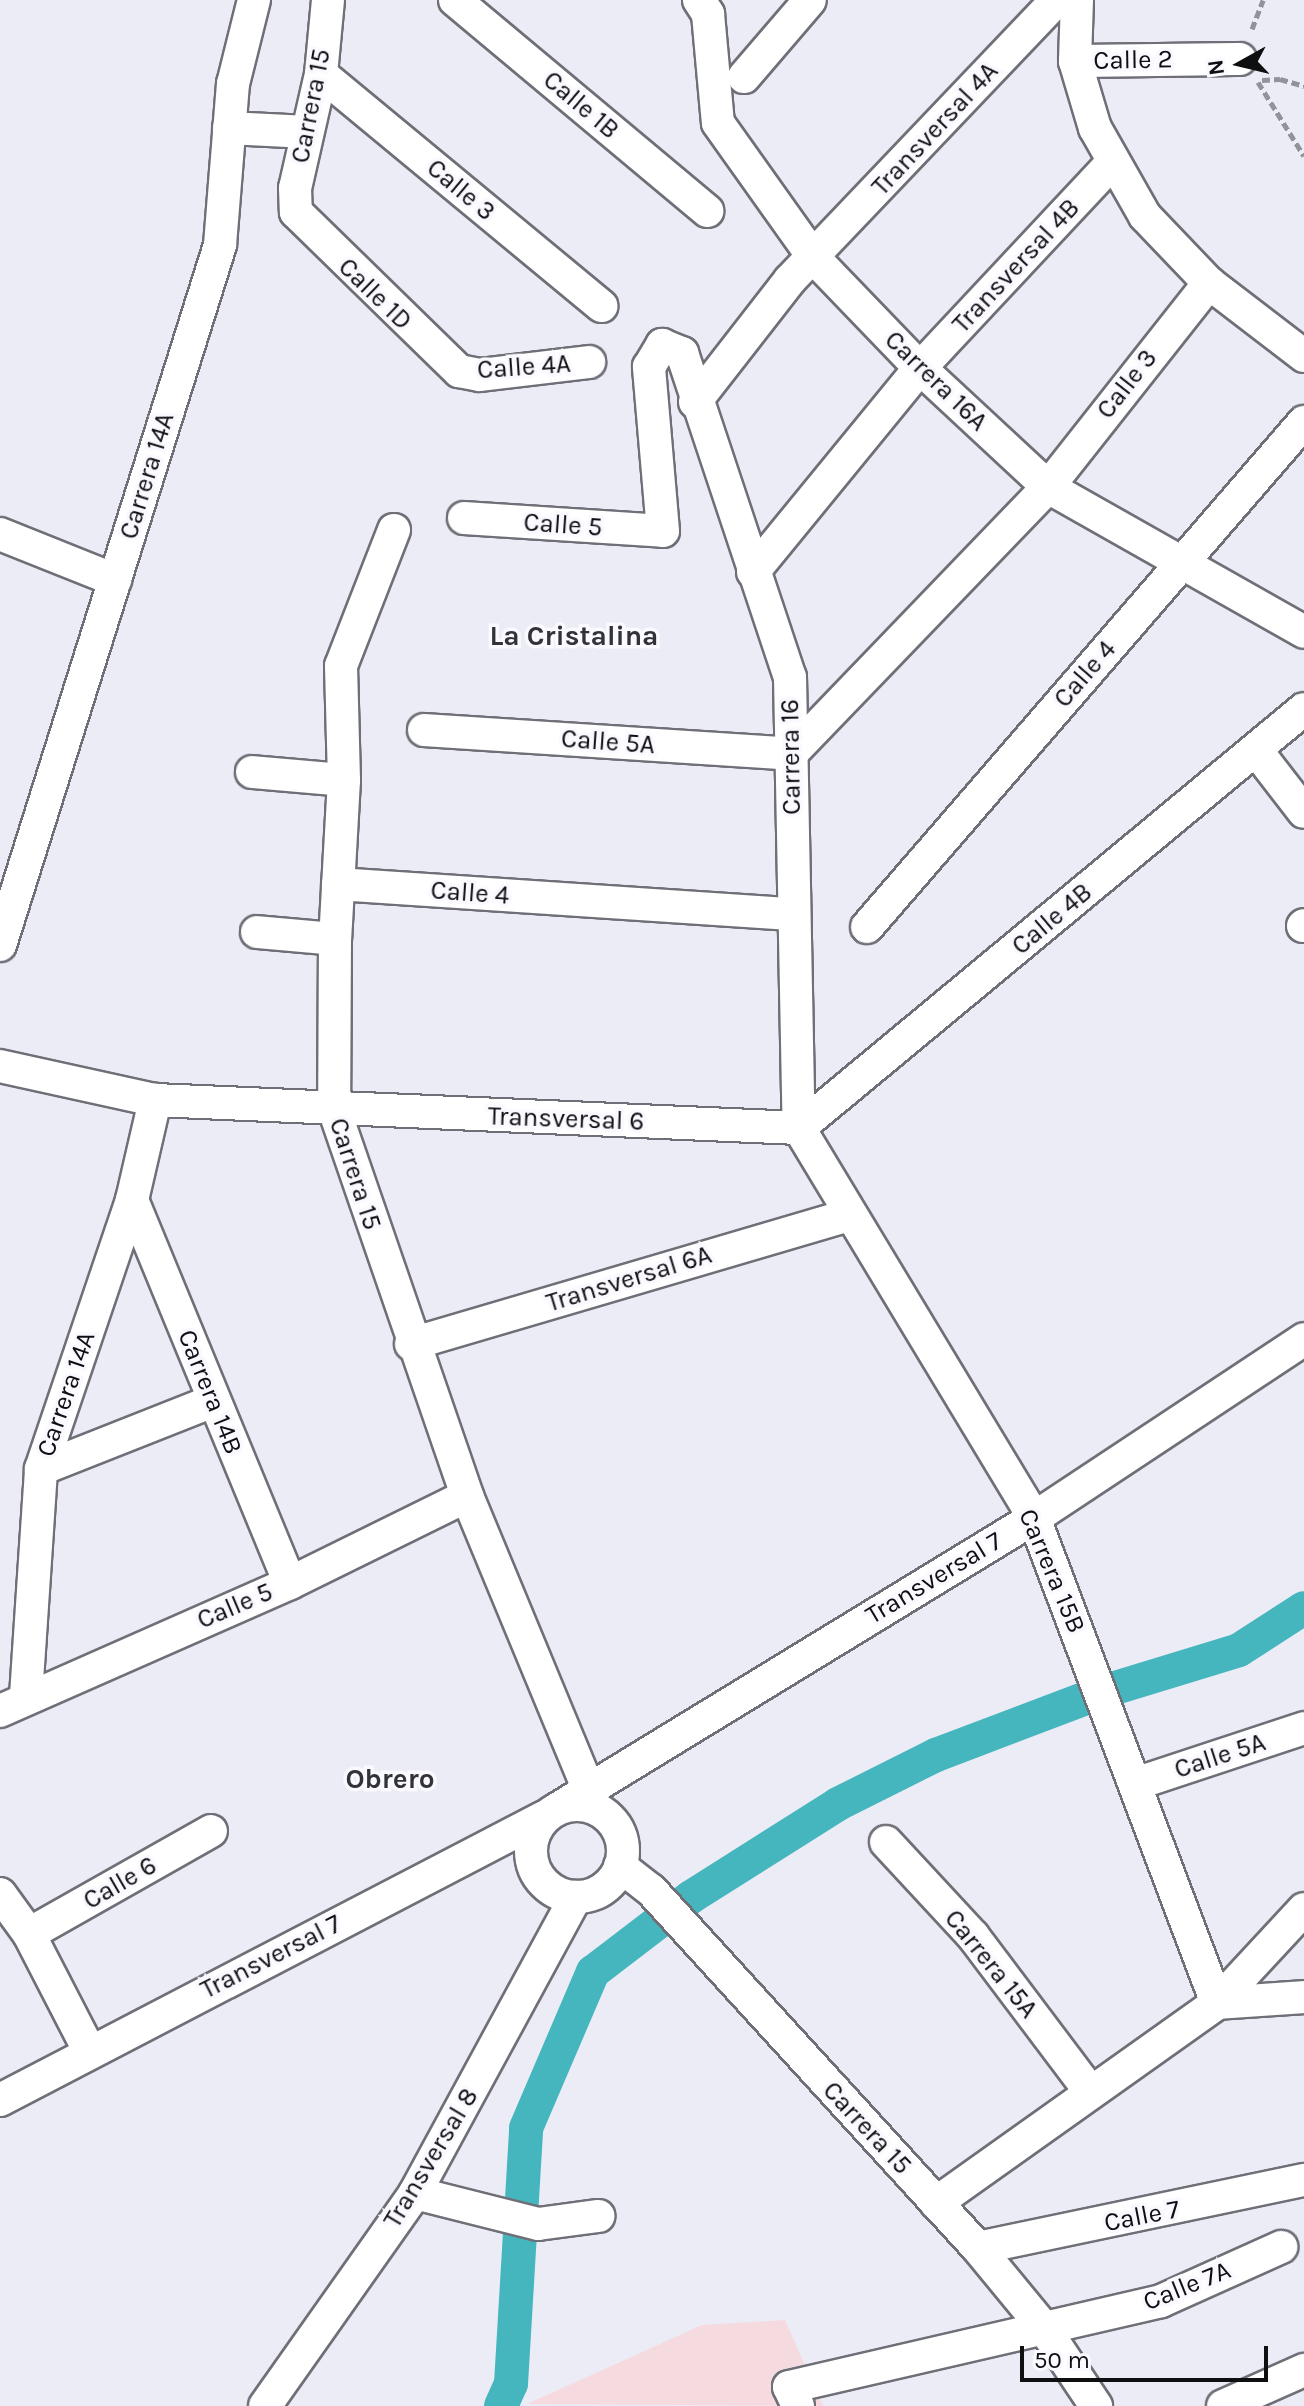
<!DOCTYPE html>
<style>
body{margin:0}
#map{position:relative;width:1304px;height:2406px;overflow:hidden;background:#ebecf5;font-family:Karla,sans-serif}
div>[style]{position:absolute}
.commercial>*{inset:0;background:#f5dbe0}
.canal>*{height:34px;margin:-17px;padding:0 17px;transform-origin:17px;border-radius:17px;background:#45b6be}
.path>*{height:5px;margin-top:-2.5px;transform-origin:0;background:repeating-linear-gradient(90deg,#929399 0 8px,transparent 0 12px)}
.roads{filter:drop-shadow(2px 0 #6e6f77) drop-shadow(-2px 0 #6e6f77) drop-shadow(0 2px #6e6f77) drop-shadow(0 -2px #6e6f77)}
.minor>*{height:32px;margin:-16px;padding:0 16px;transform-origin:16px;border-radius:16px;background:#fff}
.minor>.ring{margin:-16px;padding:0;box-sizing:content-box;background:none;border:32px solid #fff;border-radius:50%}
span{translate:-50% -50%;white-space:nowrap;text-align:center;line-height:1.15;-webkit-text-stroke:7px #f9f9ff;paint-order:stroke}
.street-label{font-size:26px;color:#0e0f11}
.neighbourhood-label{font-size:28px;color:#32333a;font-weight:700}
.north{position:absolute;left:1200px;top:24px;width:80px;height:80px;-webkit-text-stroke:6px #f9f9ff;paint-order:stroke;rotate:262deg;font-size:22px;font-weight:700;line-height:32px;text-align:center;color:#0e0f11}
.north::after{content:'';display:block;margin:auto;width:28px;height:36px;background:#0e0f11;clip-path:polygon(50% 0,100% 100%,50% 72%,0 100%)}
.scale{position:absolute;left:1020px;top:2346px;width:248px;height:36px;box-sizing:border-box;border:4px solid #0e0f11;border-top:0;padding-left:10px;font-size:24px;line-height:28px;white-space:nowrap;color:#0e0f11;-webkit-text-stroke:6px #f9f9ff;paint-order:stroke}
</style>
<div id="map">
<div class="commercial">
<div style="clip-path:polygon(785px 2320px,823px 2406px,527px 2404px,702px 2325px)"></div>
</div>
<div class="canal">
<div style="left:501px;top:2406px;width:24px;rotate:-66deg"></div>
<div style="left:511px;top:2384px;width:256px;rotate:-86.6deg"></div>
<div style="left:526px;top:2128px;width:170px;rotate:-66.8deg"></div>
<div style="left:593px;top:1972px;width:123px;rotate:-37.4deg"></div>
<div style="left:691px;top:1897px;width:174px;rotate:-32.3deg"></div>
<div style="left:838px;top:1804px;width:110px;rotate:-26.6deg"></div>
<div style="left:936px;top:1755px;width:178px;rotate:-20.8deg"></div>
<div style="left:1102px;top:1692px;width:143px;rotate:-17deg"></div>
<div style="left:1239px;top:1650px;width:77px;rotate:-32.9deg"></div>
</div>
<div class="path">
<div style="left:1252px;top:29px;width:31px;rotate:-69deg"></div>
<div style="left:1262px;top:80px;width:18px;rotate:-3deg"></div>
<div style="left:1280px;top:79px;width:25px;rotate:16deg"></div>
<div style="left:1258px;top:82px;width:87px;rotate:58.1deg"></div>
</div>
<div class="roads">
<div class="minor">
<div style="left:328px;top:0;width:74px;rotate:95.4deg"></div>
<div style="left:321px;top:74px;width:117px;rotate:102.8deg"></div>
<div style="left:295px;top:188px;width:24px;rotate:88deg"></div>
<div style="left:296px;top:212px;width:228px;rotate:44.3deg"></div>
<div style="left:459px;top:371px;width:21px;rotate:11deg"></div>
<div style="left:480px;top:375px;width:110px;rotate:-6.8deg"></div>
<div style="left:455px;top:0;width:329px;rotate:39.9deg"></div>
<div style="left:699px;top:0;width:17px;rotate:57deg"></div>
<div style="left:708px;top:14px;width:109px;rotate:84.8deg"></div>
<div style="left:718px;top:123px;width:166px;rotate:54.6deg"></div>
<div style="left:814px;top:258px;width:153px;rotate:46.1deg"></div>
<div style="left:920px;top:368px;width:175px;rotate:42.9deg"></div>
<div style="left:1048px;top:487px;width:294px;rotate:29.5deg"></div>
<div style="left:1077px;top:0;width:61px;rotate:91.9deg"></div>
<div style="left:1075px;top:61px;width:70px;rotate:73.4deg"></div>
<div style="left:1095px;top:128px;width:101px;rotate:60.4deg"></div>
<div style="left:1145px;top:216px;width:93px;rotate:46.3deg"></div>
<div style="left:1209px;top:283px;width:120px;rotate:37.5deg"></div>
<div style="left:1075px;top:61px;width:165px;rotate:-0.7deg"></div>
<div style="left:321px;top:74px;width:364px;rotate:39.6deg"></div>
<div style="left:744px;top:77px;width:101px;rotate:-49.4deg"></div>
<div style="left:229px;top:128px;width:78px;rotate:2.9deg"></div>
<div style="left:695px;top:402px;width:155px;rotate:-52.1deg"></div>
<div style="left:790px;top:280px;width:387px;rotate:-46.4deg"></div>
<div style="left:464px;top:518px;width:199px;rotate:3.7deg"></div>
<div style="left:663px;top:531px;width:165px;rotate:-94.9deg"></div>
<div style="left:649px;top:367px;width:26px;rotate:-59deg"></div>
<div style="left:662px;top:345px;width:22px;rotate:22deg"></div>
<div style="left:682px;top:353px;width:342px;rotate:71.6deg"></div>
<div style="left:790px;top:677px;width:451px;rotate:88.9deg"></div>
<div style="left:799px;top:1128px;width:455px;rotate:58.9deg"></div>
<div style="left:1034px;top:1518px;width:518px;rotate:69.33deg"></div>
<div style="left:1217px;top:2003px;width:87px;rotate:-3.9deg"></div>
<div style="left:394px;top:530px;width:146px;rotate:111.3deg"></div>
<div style="left:341px;top:666px;width:114px;rotate:88.5deg"></div>
<div style="left:344px;top:780px;width:159px;rotate:93.2deg"></div>
<div style="left:335px;top:939px;width:170px;rotate:90.3deg"></div>
<div style="left:334px;top:1109px;width:409px;rotate:71deg"></div>
<div style="left:467px;top:1496px;width:316px;rotate:67.5deg"></div>
<div style="left:0;top:534px;width:124px;rotate:21.8deg"></div>
<div style="left:753px;top:572px;width:264px;rotate:-50.7deg"></div>
<div style="left:920px;top:368px;width:281px;rotate:-46.9deg"></div>
<div style="left:424px;top:730px;width:368px;rotate:3.7deg"></div>
<div style="left:1256px;top:750px;width:78px;rotate:52.3deg"></div>
<div style="left:791px;top:754px;width:371px;rotate:-46.1deg"></div>
<div style="left:1048px;top:487px;width:260px;rotate:-51.7deg"></div>
<div style="left:252px;top:772px;width:92px;rotate:5deg"></div>
<div style="left:338px;top:884px;width:457px;rotate:3.8deg"></div>
<div style="left:1303px;top:926px;width:1px;rotate:-45deg"></div>
<div style="left:867px;top:927px;width:668px;rotate:-49.13deg"></div>
<div style="left:257px;top:932px;width:78px;rotate:5.1deg"></div>
<div style="left:0;top:945px;width:734px;rotate:-72.55deg"></div>
<div style="left:220px;top:245px;width:162px;rotate:-85.4deg"></div>
<div style="left:233px;top:84px;width:87px;rotate:-76deg"></div>
<div style="left:0;top:1066px;width:159px;rotate:12.4deg"></div>
<div style="left:155px;top:1100px;width:645px;rotate:2.49deg"></div>
<div style="left:799px;top:1128px;width:656px;rotate:-39.68deg"></div>
<div style="left:132px;top:1200px;width:414px;rotate:67.6deg"></div>
<div style="left:411px;top:1344px;width:456px;rotate:-16.4deg"></div>
<div style="left:41px;top:1469px;width:185px;rotate:-21.6deg"></div>
<div style="left:26px;top:1696px;width:227px;rotate:-86.2deg"></div>
<div style="left:41px;top:1469px;width:284px;rotate:-71.3deg"></div>
<div style="left:132px;top:1200px;width:103px;rotate:-77deg"></div>
<div style="left:0;top:1711px;width:317px;rotate:-23.8deg"></div>
<div style="left:290px;top:1583px;width:197px;rotate:-26.2deg"></div>
<div style="left:1135px;top:1784px;width:178px;rotate:-18.3deg"></div>
<div class="ring" style="left:531px;top:1805px;width:60px;height:60px"></div>
<div style="left:559px;top:1808px;width:557px;rotate:-31.41deg"></div>
<div style="left:1034px;top:1518px;width:324px;rotate:-33.5deg"></div>
<div style="left:886px;top:1842px;width:128px;rotate:47.2deg"></div>
<div style="left:973px;top:1936px;width:193px;rotate:53deg"></div>
<div style="left:620px;top:1866px;width:39px;rotate:38deg"></div>
<div style="left:651px;top:1890px;width:485px;rotate:47.6deg"></div>
<div style="left:978px;top:2248px;width:104px;rotate:50.5deg"></div>
<div style="left:1044px;top:2328px;width:94px;rotate:56.3deg"></div>
<div style="left:0;top:1894px;width:49px;rotate:54.1deg"></div>
<div style="left:29px;top:1934px;width:131px;rotate:62.7deg"></div>
<div style="left:29px;top:1934px;width:209px;rotate:-29.5deg"></div>
<div style="left:0;top:2100px;width:613px;rotate:-27.48deg"></div>
<div style="left:415px;top:2193px;width:127px;rotate:14.1deg"></div>
<div style="left:538px;top:2224px;width:61px;rotate:-7.6deg"></div>
<div style="left:936px;top:2203px;width:345px;rotate:-35.4deg"></div>
<div style="left:1217px;top:2003px;width:128px;rotate:-47.2deg"></div>
<div style="left:978px;top:2248px;width:333px;rotate:-11.8deg"></div>
<div style="left:265px;top:2406px;width:261px;rotate:-54.8deg"></div>
<div style="left:415px;top:2193px;width:337px;rotate:-61.5deg"></div>
<div style="left:798px;top:2406px;width:21px;rotate:-115deg"></div>
<div style="left:789px;top:2387px;width:382px;rotate:-13deg"></div>
<div style="left:1161px;top:2301px;width:132px;rotate:-24.2deg"></div>
<div style="left:1223px;top:2406px;width:89px;rotate:-24deg"></div>
</div>
</div>
<div class="street-label">
<span style="left:1133px;top:60px;rotate:-1deg">Calle 2</span>
<span style="left:581px;top:105px;rotate:40deg">Calle 1B</span>
<span style="left:311px;top:106px;rotate:-79deg">Carrera 15</span>
<span style="left:935px;top:129px;rotate:-47deg">Transversal 4A</span>
<span style="left:461px;top:190px;rotate:40deg">Calle 3</span>
<span style="left:1016px;top:266px;rotate:-47deg">Transversal 4B</span>
<span style="left:375px;top:294px;rotate:44deg">Calle 1D</span>
<span style="left:524px;top:367px;rotate:-4deg">Calle 4A</span>
<span style="left:936px;top:381px;rotate:44deg">Carrera 16A</span>
<span style="left:1127px;top:384px;rotate:-52deg">Calle 3</span>
<span style="left:147px;top:476px;rotate:-73deg">Carrera 14A</span>
<span style="left:563px;top:525px;rotate:4deg">Calle 5</span>
<span style="left:1085px;top:674px;rotate:-49deg">Calle 4</span>
<span style="left:608px;top:742px;rotate:4deg">Calle 5A</span>
<span style="left:791px;top:757px;rotate:-91deg">Carrera 16</span>
<span style="left:470px;top:893px;rotate:4deg">Calle 4</span>
<span style="left:1052px;top:919px;rotate:-40deg">Calle 4B</span>
<span style="left:566px;top:1119px;rotate:2deg">Transversal 6</span>
<span style="left:355px;top:1174px;rotate:72deg">Carrera 15</span>
<span style="left:629px;top:1279px;rotate:-17deg">Transversal 6A</span>
<span style="left:210px;top:1392px;rotate:68deg">Carrera 14B</span>
<span style="left:66px;top:1394px;rotate:-71deg">Carrera 14A</span>
<span style="left:1052px;top:1571px;rotate:67deg">Carrera 15B</span>
<span style="left:934px;top:1578px;rotate:-31deg">Transversal 7</span>
<span style="left:235px;top:1606px;rotate:-23deg">Calle 5</span>
<span style="left:1220px;top:1756px;rotate:-18deg">Calle 5A</span>
<span style="left:120px;top:1883px;rotate:-30deg">Calle 6</span>
<span style="left:271px;top:1957px;rotate:-27deg">Transversal 7</span>
<span style="left:991px;top:1964px;rotate:51deg">Carrera 15A</span>
<span style="left:867px;top:2128px;rotate:47deg">Carrera 15</span>
<span style="left:431px;top:2158px;rotate:-59deg">Transversal 8</span>
<span style="left:1142px;top:2216px;rotate:-11deg">Calle 7</span>
<span style="left:1187px;top:2286px;rotate:-22deg">Calle 7A</span>
</div>
<div class="neighbourhood-label">
<span style="left:574px;top:636px">La Cristalina</span>
<span style="left:390px;top:1779px">Obrero</span>
</div>
<div class="north">N</div>
<div class="scale">50 m</div>
</div>
